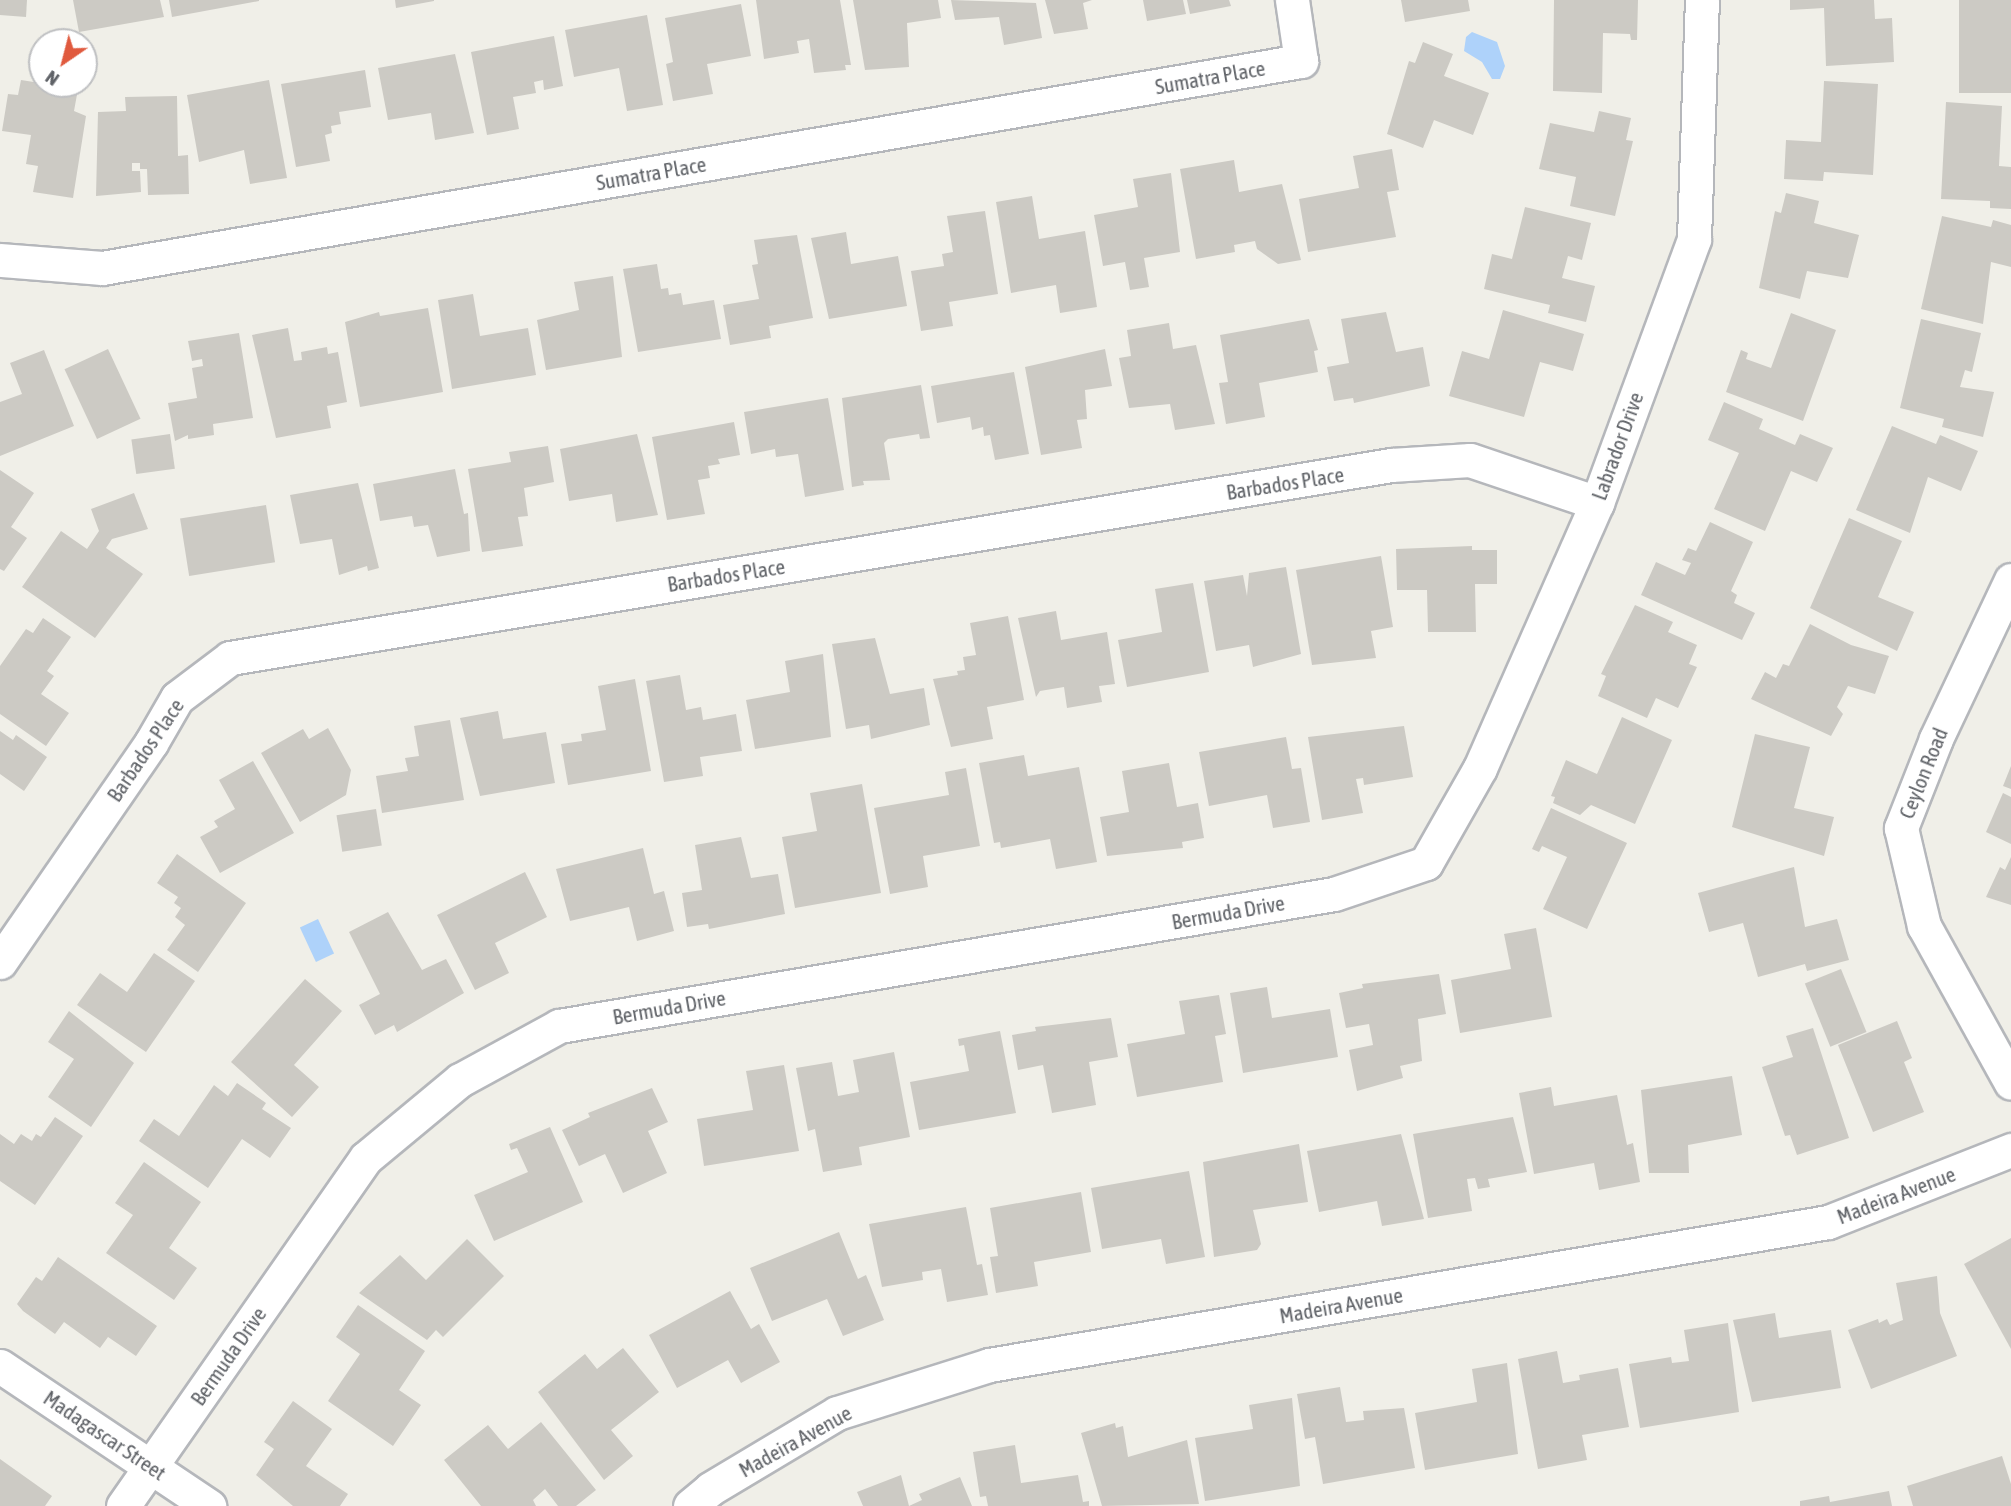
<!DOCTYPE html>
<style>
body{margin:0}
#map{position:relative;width:2011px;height:1506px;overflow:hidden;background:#f0efe8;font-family:"Asap Condensed",sans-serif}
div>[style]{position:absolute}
.water>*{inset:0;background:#aed2fa;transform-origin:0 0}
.building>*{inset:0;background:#cccac4;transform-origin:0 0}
.roads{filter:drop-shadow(2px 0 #b5b7bb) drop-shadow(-2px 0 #b5b7bb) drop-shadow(0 2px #b5b7bb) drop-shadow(0 -2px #b5b7bb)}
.minor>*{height:33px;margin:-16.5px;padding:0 16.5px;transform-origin:16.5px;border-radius:16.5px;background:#fff}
span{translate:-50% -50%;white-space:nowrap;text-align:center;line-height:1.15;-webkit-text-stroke:6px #fff;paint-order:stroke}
.street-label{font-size:21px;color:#5f6267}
.north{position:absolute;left:28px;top:28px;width:70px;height:70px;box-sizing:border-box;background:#fff;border:2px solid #bfc0c2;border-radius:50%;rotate:215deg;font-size:19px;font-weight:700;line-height:28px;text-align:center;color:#5f6267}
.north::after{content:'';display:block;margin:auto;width:24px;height:32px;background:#e05a3e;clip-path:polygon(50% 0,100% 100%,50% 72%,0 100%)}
</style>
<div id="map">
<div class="water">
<div style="clip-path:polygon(1472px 32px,1497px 42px,1505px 66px,1500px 79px,1492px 79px,1482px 62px,1464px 51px,1466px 37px)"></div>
<div style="left:318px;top:919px;width:38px;height:20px;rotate:65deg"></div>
</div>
<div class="building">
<div style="clip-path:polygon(0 0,27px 0,26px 17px,0 15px)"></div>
<div style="clip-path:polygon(73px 0,160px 0,164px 17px,79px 32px)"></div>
<div style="clip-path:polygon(169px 0,259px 0,259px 1px,172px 17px)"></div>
<div style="clip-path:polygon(395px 0,434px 0,434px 1px,396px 8px)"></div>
<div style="clip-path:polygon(756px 0,840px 0,851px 65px,845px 65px,846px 70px,814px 73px,809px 39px,797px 41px,799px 53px,764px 59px)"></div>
<div style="clip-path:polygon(853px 0,938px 0,941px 18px,907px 23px,909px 67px,865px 70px)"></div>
<div style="clip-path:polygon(951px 0,1036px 3px,1042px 38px,1004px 45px,999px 17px,955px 20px)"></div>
<div style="clip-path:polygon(1045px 0,1092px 0,1083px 3px,1088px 29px,1054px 34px)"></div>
<div style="clip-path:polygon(1143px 0,1183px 0,1186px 14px,1147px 21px)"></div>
<div style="clip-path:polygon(1187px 0,1229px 0,1231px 6px,1190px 14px)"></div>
<div style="clip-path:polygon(1401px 0,1468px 0,1470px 11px,1405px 22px)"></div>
<div style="clip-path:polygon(1554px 0,1638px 0,1637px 40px,1631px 40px,1630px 34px,1603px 33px,1602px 93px,1553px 91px)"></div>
<div style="clip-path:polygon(1790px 0,1874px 0,1875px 19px,1892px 18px,1894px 62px,1826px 66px,1824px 8px,1790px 10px)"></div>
<div style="left:1959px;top:0;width:52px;height:93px"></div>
<div style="clip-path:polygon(741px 4px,751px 56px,707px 64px,713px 94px,673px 101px,666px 64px,673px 62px,665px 18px)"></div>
<div style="clip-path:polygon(647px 15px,663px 105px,627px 111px,619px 68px,574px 77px,565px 30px)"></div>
<div style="clip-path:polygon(554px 36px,563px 86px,544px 90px,543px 80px,534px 82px,536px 93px,513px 97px,519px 129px,487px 135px,471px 52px)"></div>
<div style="clip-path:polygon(1423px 42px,1453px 54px,1444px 76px,1489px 93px,1473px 135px,1434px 120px,1423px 148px,1387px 134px,1409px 61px,1415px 63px)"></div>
<div style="clip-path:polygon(455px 54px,474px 133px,435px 140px,431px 113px,388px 120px,378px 68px)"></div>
<div style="clip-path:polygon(365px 70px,371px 107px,339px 112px,341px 124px,331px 126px,332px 133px,325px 135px,330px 161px,296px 167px,281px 84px)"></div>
<div style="clip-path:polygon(21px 80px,78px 89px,74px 111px,86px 116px,73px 198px,33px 192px,38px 166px,26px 164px,31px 135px,2px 131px,8px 94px,18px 95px)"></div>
<div style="clip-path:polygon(269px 80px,287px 178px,250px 184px,244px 150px,199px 162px,187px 95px)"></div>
<div style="clip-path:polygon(1824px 81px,1878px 84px,1873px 175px,1824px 172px,1823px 181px,1784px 179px,1786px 140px,1821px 142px)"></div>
<div style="clip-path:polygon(177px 96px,178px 156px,188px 155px,189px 194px,148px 195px,147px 169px,140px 169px,140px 163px,132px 163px,132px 171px,140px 171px,141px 192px,96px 196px,98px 112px,126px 111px,125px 97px)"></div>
<div style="clip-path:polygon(1946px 102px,2002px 106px,1999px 166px,2011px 167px,2011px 209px,1990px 208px,1990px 201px,1941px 199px)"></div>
<div style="clip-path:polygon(1599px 111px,1631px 118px,1626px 140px,1633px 141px,1615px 216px,1570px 206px,1576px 177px,1539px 169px,1550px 123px,1594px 132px)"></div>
<div style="clip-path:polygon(1392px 149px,1399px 190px,1387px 192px,1396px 237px,1308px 252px,1299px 199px,1359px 188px,1353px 156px)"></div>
<div style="clip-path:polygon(1234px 160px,1239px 192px,1282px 184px,1301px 260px,1278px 264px,1257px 249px,1255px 241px,1234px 245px,1235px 252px,1196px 259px,1180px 169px)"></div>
<div style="clip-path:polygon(1171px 173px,1180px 252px,1144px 258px,1149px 287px,1130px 290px,1125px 262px,1103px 266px,1094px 215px,1138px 207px,1133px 179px)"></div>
<div style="clip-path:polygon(1786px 193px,1819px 201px,1814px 223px,1859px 235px,1848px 278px,1807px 271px,1800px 299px,1759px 288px,1775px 211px,1781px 213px)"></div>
<div style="clip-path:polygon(1032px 196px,1039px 239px,1085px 231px,1097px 307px,1060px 313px,1056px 285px,1011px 293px,996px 202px)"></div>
<div style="clip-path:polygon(1525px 207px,1591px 223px,1582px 260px,1568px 256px,1562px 278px,1595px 286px,1586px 322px,1548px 313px,1550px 305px,1484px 289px,1492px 254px,1512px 259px)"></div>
<div style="clip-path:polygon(985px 211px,998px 294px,949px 302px,953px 326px,921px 331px,911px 271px,944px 266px,942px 254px,953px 252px,947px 216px)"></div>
<div style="clip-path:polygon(1942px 216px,1991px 227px,1993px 220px,2011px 225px,2011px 267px,1991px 262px,1983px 324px,1921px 309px)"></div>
<div style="clip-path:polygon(846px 232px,851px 264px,898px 256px,907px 306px,829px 319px,811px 238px)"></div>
<div style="clip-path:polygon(797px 235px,813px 318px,769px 326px,771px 338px,730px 345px,723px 305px,759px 299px,752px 265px,758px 264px,754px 240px)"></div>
<div style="clip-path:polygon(657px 264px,661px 289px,668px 288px,669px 295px,681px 293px,683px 305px,714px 300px,721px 339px,638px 352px,623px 269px)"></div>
<div style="clip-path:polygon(613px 276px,622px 357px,546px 370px,537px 320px,579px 310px,574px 282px)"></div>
<div style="clip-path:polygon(473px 294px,480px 336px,528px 328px,536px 375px,452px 389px,438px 300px)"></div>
<div style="clip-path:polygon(428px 308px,443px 392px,360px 407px,345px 322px,379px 312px,380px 316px)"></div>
<div style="clip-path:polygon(1503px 310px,1584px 334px,1573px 371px,1540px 362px,1524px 417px,1449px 396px,1462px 351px,1489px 359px)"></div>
<div style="clip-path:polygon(1386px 312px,1396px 352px,1423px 347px,1430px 386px,1354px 403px,1353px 398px,1334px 401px,1327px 367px,1349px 363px,1341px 319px)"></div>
<div style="clip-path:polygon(1791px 313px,1836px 330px,1803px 421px,1726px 392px,1741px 350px,1748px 353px,1746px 359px,1771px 368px)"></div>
<div style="clip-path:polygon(1309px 319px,1318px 350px,1314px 351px,1318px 372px,1259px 383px,1265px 417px,1226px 424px,1219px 383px,1228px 382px,1220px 335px)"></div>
<div style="clip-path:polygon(1921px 319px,1981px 333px,1972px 372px,1965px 370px,1960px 387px,1994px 392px,1983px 437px,1942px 427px,1944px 419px,1900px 408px)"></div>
<div style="clip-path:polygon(1169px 323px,1173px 349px,1196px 345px,1215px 424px,1175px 430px,1170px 404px,1129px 408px,1119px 358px,1131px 356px,1127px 330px)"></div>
<div style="clip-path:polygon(288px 328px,294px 361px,302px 360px,301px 352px,327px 347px,328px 354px,338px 352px,347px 402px,327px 406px,331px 428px,276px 438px,252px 335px)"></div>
<div style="clip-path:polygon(239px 333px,253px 418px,213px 424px,214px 435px,188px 439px,188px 435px,175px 441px,168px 403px,197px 398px,192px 368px,203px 366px,202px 359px,192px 361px,188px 341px)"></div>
<div style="left:108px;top:349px;width:77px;height:48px;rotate:65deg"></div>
<div style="clip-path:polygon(1105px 349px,1112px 386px,1085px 390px,1087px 419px,1077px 420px,1082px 448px,1041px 455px,1025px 367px)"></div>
<div style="clip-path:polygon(44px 350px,74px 426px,0 456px,0 402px,22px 394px,10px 363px)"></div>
<div style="clip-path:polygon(1014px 372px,1029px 454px,995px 460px,990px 435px,984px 436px,983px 427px,972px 430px,970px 417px,937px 423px,931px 386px)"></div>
<div style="clip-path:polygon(921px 385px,930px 438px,920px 439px,919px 434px,888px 439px,884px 443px,890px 480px,863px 481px,864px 485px,852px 487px,842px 398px)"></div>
<div style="clip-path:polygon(828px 398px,844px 490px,805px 497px,798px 454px,776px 457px,775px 449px,751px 454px,744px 412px)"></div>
<div style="clip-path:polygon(1724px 402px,1763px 419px,1759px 429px,1795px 445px,1800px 434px,1833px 448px,1817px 482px,1791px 471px,1765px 531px,1714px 509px,1739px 453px,1708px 440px)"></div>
<div style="clip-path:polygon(734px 422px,740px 455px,718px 459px,720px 464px,708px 466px,710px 478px,698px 480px,705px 514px,667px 520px,652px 437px)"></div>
<div style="clip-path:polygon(1892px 426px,1936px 444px,1940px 435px,1978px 451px,1961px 491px,1928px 477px,1910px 533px,1856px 510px)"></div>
<div style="left:170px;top:434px;width:35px;height:39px;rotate:82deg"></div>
<div style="clip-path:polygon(637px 434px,658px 515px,616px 522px,612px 494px,569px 501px,560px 449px)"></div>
<div style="clip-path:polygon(548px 446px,554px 482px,524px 488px,528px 516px,518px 517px,523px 546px,482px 552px,468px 469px,511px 462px,509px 452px)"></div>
<div style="clip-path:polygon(455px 469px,464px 514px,468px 513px,470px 551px,437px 557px,428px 525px,414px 527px,412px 516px,380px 521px,373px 484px)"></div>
<div style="clip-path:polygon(0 470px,34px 493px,11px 527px,27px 538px,4px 571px,0 569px)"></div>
<div style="clip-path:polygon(358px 483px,379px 568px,368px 571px,367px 566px,339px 575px,332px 539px,300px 544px,290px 495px)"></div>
<div style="clip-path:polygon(134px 493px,148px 529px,112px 539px,106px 548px,143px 574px,95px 638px,22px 587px,61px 531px,87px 549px,99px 531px,91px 509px)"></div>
<div style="left:266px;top:505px;width:58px;height:87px;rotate:81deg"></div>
<div style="clip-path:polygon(1849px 518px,1902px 541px,1878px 597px,1914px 612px,1897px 651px,1810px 608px)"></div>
<div style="clip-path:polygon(1710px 522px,1753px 542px,1731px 591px,1737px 595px,1734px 603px,1755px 613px,1742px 640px,1641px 595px,1656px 562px,1685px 575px,1691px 563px,1682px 560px,1688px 548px,1696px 551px)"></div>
<div style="clip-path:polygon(1472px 546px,1472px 550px,1497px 550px,1497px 584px,1475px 584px,1476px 632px,1428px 632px,1427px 590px,1397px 590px,1396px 549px)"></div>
<div style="clip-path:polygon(1381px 556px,1393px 627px,1371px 631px,1376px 658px,1312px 665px,1296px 570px)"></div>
<div style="clip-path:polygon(1286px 567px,1301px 654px,1253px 667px,1249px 645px,1216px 651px,1204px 581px,1243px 575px,1247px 596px,1249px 573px)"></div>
<div style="clip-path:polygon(1193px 583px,1209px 672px,1127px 687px,1118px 640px,1162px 632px,1155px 589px)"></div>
<div style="clip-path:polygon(1635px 605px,1673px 622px,1668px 632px,1697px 645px,1689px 664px,1697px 667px,1678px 708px,1656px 698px,1647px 718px,1598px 696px,1606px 676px,1601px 674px)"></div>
<div style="clip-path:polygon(1056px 611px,1061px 640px,1107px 632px,1115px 684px,1099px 686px,1102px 702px,1067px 708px,1064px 687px,1040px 691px,1036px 697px,1018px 618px)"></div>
<div style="clip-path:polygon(1008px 616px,1024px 700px,987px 707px,993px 739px,951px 747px,933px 679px,958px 675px,957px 671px,965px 670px,963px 657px,976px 655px,970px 623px)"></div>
<div style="clip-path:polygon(43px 618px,71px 637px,47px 671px,54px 676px,41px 694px,69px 713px,46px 746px,0 714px,0 666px,26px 629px,33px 633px)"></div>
<div style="clip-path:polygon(1810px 624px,1851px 645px,1889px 656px,1875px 694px,1848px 686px,1837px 707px,1843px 714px,1831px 736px,1751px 699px,1765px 672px,1776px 678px,1783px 664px,1789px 666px)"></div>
<div style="clip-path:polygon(875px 638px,890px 694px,924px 688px,930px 725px,871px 739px,869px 725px,846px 729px,832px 644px)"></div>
<div style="clip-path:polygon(823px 654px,831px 737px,755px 749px,746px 700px,790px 692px,785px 661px)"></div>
<div style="clip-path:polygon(680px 675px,686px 710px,701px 707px,703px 720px,736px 714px,742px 751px,700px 757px,703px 776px,664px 782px,646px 681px)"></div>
<div style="clip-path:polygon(635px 679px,651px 771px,568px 785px,561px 744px,582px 741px,581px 734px,606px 730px,598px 686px)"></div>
<div style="clip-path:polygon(498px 711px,503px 739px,546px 732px,555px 783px,480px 796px,460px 718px)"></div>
<div style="clip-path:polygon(1622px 717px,1672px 740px,1635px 824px,1591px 805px,1580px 815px,1553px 803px,1555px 797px,1551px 796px,1566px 760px,1597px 774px)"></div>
<div style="clip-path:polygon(450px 720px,464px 800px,382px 813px,376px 776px,408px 771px,405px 758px,419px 756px,414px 726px)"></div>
<div style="clip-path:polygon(1404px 726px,1413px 777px,1364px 785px,1363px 778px,1356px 779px,1363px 813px,1322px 820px,1308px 737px)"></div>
<div style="clip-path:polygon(328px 728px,351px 770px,346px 795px,300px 822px,261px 753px,303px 729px,309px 739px)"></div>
<div style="clip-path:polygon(0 731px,13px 740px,16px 735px,47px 757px,24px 791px,0 774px)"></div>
<div style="clip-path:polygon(1755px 734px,1810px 747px,1794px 808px,1834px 817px,1824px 856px,1732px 827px)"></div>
<div style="clip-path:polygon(1286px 737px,1292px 769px,1301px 768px,1310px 822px,1273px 828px,1267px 795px,1209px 806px,1199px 752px)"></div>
<div style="clip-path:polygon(1024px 755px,1028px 776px,1079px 767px,1097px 862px,1056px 869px,1050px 839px,1001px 848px,1000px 842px,994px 843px,979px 763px)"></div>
<div style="clip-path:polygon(253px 761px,294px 833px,220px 873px,200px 837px,218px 827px,214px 821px,235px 809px,219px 780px)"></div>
<div style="clip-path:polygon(1169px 763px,1177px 807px,1198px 803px,1204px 838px,1182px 842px,1183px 848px,1107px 856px,1100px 817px,1129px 812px,1122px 771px)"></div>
<div style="clip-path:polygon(2011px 766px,2011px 789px,2003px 786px)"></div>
<div style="clip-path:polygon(966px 768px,980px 846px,923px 856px,928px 887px,890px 894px,874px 808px,949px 795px,945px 772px)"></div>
<div style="clip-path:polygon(862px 784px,881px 893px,795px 908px,782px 837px,817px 831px,810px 793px)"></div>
<div style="clip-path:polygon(2003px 793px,2011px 797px,2011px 844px,1986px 832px)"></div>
<div style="clip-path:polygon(1551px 808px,1627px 843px,1587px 929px,1543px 909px,1567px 857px,1542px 846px,1539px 852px,1532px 849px)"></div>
<div style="left:376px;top:809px;width:37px;height:40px;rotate:81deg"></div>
<div style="clip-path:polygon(741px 837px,751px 878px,778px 874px,785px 914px,709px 929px,708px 924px,687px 927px,682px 893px,702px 890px,695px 845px)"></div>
<div style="clip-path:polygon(643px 848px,654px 894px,664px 891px,674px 931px,637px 941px,629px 907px,570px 921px,556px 869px)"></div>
<div style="clip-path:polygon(177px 854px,246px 903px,198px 972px,167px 950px,185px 925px,175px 917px,181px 908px,174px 903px,178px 897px,157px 883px)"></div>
<div style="clip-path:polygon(2011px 857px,2011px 905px,1986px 897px,2000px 867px,2005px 870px)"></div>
<div style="clip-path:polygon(1794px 867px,1805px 927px,1837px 919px,1849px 960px,1807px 971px,1805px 964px,1758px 977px,1743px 923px,1709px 932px,1698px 893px)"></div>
<div style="clip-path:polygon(525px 872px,547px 917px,495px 943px,509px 973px,475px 990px,437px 915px)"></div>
<div style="clip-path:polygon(388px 912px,422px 970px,446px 959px,464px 993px,397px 1032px,394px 1025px,375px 1035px,359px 1005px,380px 994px,349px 932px)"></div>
<div style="clip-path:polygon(1536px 928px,1552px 1017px,1460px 1033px,1451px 980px,1511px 969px,1504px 934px)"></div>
<div style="clip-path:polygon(154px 953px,195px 981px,146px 1052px,77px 1005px,100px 973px,127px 992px)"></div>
<div style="left:1841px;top:969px;width:68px;height:39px;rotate:68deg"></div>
<div style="clip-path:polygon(1439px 974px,1446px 1014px,1418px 1019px,1422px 1061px,1400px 1066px,1403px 1078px,1357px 1091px,1349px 1050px,1373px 1045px,1369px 1024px,1346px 1028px,1339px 993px,1363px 988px,1362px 984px)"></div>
<div style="clip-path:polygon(305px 979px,342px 1011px,294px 1065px,319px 1087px,292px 1117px,231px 1062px)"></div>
<div style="clip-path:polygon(1267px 987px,1272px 1018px,1330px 1009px,1338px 1057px,1243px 1073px,1230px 993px)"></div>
<div style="clip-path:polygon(1219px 995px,1226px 1034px,1215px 1036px,1223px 1082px,1137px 1097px,1127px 1044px,1185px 1034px,1179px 1001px)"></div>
<div style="clip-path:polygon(69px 1011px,134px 1063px,91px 1127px,48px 1097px,74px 1059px,48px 1042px)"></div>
<div style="clip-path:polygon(1111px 1018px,1118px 1057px,1089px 1062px,1096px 1105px,1052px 1113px,1043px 1065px,1018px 1070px,1012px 1035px,1036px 1031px,1035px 1027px)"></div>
<div style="clip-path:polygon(1897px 1021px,1912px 1058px,1904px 1062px,1924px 1112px,1873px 1132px,1838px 1045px)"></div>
<div style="clip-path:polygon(1813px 1028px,1849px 1138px,1797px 1155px,1790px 1135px,1785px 1136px,1762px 1067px,1793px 1057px,1786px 1036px)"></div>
<div style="clip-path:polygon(1000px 1031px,1016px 1113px,919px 1130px,910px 1082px,969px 1071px,964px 1045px,959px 1046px,958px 1039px)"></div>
<div style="clip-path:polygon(894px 1052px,910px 1137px,859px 1147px,862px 1165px,823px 1172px,815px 1129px,808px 1131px,796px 1068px,832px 1062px,838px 1096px,859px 1092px,853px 1060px)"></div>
<div style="clip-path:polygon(784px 1065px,799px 1151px,704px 1166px,697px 1119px,753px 1110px,746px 1071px)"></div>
<div style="clip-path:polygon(1732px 1076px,1742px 1135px,1688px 1145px,1689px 1173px,1649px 1173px,1641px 1090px)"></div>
<div style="clip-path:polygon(237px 1083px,266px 1103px,262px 1109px,291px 1128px,270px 1158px,242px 1139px,208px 1188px,139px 1141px,154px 1119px,179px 1136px,214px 1085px,228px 1096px)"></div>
<div style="clip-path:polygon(1551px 1087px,1554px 1106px,1617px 1095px,1627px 1145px,1633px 1143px,1640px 1182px,1599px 1190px,1594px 1163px,1534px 1174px,1519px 1093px)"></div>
<div style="clip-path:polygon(652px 1088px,668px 1122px,648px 1131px,667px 1173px,623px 1193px,605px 1154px,579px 1166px,562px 1130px,590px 1117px,588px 1113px)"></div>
<div style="clip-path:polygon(55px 1117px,83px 1136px,35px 1205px,0 1181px,0 1134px,14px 1144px,21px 1134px,32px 1141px,36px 1134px,41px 1137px)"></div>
<div style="clip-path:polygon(1513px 1117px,1527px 1172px,1488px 1179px,1490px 1187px,1478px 1189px,1475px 1178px,1467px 1179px,1472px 1211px,1428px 1218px,1413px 1134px)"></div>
<div style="clip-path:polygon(550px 1127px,583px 1202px,494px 1241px,474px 1195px,528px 1172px,517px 1148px,511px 1150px,509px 1144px)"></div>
<div style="clip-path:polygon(1401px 1134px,1424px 1219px,1382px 1226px,1377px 1201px,1319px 1212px,1307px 1151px)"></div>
<div style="clip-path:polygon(1299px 1144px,1308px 1202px,1253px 1210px,1261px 1244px,1257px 1250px,1214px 1257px,1203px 1162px)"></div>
<div style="clip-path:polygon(144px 1162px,201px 1202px,169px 1248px,197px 1268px,174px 1300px,106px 1253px,133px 1215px,115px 1203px)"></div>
<div style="clip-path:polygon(1189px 1171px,1205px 1257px,1166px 1264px,1161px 1239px,1102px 1249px,1091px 1188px)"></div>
<div style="clip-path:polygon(1081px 1192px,1091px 1252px,1034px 1262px,1038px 1286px,996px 1293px,990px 1257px,998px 1256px,990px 1208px)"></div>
<div style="clip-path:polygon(966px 1207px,977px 1265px,982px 1264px,988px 1295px,947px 1302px,941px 1269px,922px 1272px,923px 1280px,882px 1287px,869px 1224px)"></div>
<div style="clip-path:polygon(839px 1232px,858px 1279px,866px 1275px,884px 1320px,843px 1336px,827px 1299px,772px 1321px,750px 1268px)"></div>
<div style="clip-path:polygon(2011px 1238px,2011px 1349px,1964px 1264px)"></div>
<div style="clip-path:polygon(467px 1239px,504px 1276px,443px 1337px,436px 1330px,427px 1340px,359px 1293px,400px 1255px,426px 1280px)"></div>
<div style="clip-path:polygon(58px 1257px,157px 1326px,136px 1356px,108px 1337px,100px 1348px,64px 1322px,55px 1334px,23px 1311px,17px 1304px,36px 1277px,42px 1281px)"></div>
<div style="clip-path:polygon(1937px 1276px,1940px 1313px,1957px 1356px,1871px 1389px,1848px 1330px,1878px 1319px,1879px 1323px,1887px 1319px,1890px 1325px,1903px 1320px,1896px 1283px)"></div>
<div style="clip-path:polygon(730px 1291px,751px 1329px,759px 1324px,780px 1362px,741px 1383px,728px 1360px,677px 1388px,649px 1335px)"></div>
<div style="clip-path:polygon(358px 1305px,425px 1351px,399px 1390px,421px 1405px,393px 1446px,328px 1401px,360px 1354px,336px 1337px)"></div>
<div style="clip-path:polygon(1775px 1313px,1779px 1338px,1831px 1330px,1841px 1388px,1752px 1402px,1733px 1320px)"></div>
<div style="clip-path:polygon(1728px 1323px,1739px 1412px,1640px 1428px,1629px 1364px,1671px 1357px,1672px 1363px,1689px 1361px,1684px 1330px)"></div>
<div style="clip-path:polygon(623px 1348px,659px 1392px,611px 1430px,633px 1456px,604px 1480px,538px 1392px,585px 1354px,597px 1369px)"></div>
<div style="clip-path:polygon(1557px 1351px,1563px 1383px,1580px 1380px,1579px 1375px,1618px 1368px,1629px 1427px,1582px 1435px,1587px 1460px,1538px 1469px,1518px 1359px)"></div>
<div style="clip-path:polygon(1507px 1363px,1518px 1454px,1425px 1470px,1415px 1413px,1477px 1402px,1472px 1369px)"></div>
<div style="clip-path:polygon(1340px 1387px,1346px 1422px,1364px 1420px,1363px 1411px,1404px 1408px,1415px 1468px,1323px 1484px,1315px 1437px,1305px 1439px,1297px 1394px)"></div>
<div style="clip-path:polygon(1292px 1398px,1300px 1486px,1205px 1501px,1195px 1438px,1253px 1429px,1249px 1405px)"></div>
<div style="clip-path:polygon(293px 1401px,332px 1429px,306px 1466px,348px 1494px,340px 1506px,293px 1506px,256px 1475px,274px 1449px,264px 1442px)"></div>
<div style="clip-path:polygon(541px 1422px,596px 1490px,576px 1506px,558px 1506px,545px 1489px,533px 1500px,536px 1506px,481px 1506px,444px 1460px,488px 1425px,508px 1449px)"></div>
<div style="clip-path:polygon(1115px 1423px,1116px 1428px,1123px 1426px,1128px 1457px,1187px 1440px,1199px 1504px,1102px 1506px,1081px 1433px)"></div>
<div style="clip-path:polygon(1015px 1445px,1021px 1483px,1078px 1475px,1083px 1502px,1089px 1501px,1089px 1506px,988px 1506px,986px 1496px,980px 1497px,973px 1452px)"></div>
<div style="clip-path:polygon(2002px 1456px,2011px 1484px,2011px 1506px,1913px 1506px,1907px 1486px)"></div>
<div style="clip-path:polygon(0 1459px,52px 1496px,45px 1506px,0 1506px)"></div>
<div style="clip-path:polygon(901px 1475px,909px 1506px,922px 1500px,919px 1494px,960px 1477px,972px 1506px,863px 1506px,857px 1492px)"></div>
<div style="clip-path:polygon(1889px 1491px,1892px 1506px,1800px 1506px,1800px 1501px,1829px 1496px,1830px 1502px)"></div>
</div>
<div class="roads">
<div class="minor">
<div style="left:0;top:260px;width:102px;rotate:4.5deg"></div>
<div style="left:102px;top:268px;width:1217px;rotate:-9.8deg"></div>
<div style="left:1301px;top:61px;width:62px;rotate:-98.4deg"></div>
<div style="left:2011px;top:580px;width:176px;rotate:115.3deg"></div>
<div style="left:1936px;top:739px;width:96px;rotate:111.5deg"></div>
<div style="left:1901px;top:828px;width:101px;rotate:76.8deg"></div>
<div style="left:1924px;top:926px;width:179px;rotate:61deg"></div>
<div style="left:0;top:962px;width:266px;rotate:-55.4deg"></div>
<div style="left:151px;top:743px;width:52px;rotate:-60deg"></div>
<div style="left:177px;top:698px;width:66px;rotate:-37deg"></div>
<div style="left:230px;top:658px;width:1177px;rotate:-9.44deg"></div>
<div style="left:1391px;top:465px;width:79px;rotate:-3.6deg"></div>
<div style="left:1470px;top:460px;width:134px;rotate:18.7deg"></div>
<div style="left:0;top:1366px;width:252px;rotate:33.8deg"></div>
<div style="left:123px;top:1506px;width:424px;rotate:-55.1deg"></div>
<div style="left:366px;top:1158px;width:122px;rotate:-39.7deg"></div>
<div style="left:460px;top:1080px;width:113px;rotate:-28.6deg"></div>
<div style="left:559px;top:1026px;width:786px;rotate:-9.67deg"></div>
<div style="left:1334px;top:894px;width:97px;rotate:-18.6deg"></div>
<div style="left:1426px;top:863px;width:109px;rotate:-60.4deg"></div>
<div style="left:1480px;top:768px;width:290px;rotate:-66.2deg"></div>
<div style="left:1597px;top:503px;width:281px;rotate:-69.8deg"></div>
<div style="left:1694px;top:239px;width:239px;rotate:-88.1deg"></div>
<div style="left:690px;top:1506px;width:26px;rotate:-40deg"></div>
<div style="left:710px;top:1489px;width:148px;rotate:-30.9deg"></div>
<div style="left:837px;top:1413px;width:159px;rotate:-17.5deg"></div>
<div style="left:989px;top:1365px;width:851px;rotate:-9.67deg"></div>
<div style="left:1828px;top:1222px;width:197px;rotate:-21.5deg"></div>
</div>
</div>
<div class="street-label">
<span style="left:1210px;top:77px;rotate:-10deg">Sumatra Place</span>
<span style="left:651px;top:173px;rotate:-10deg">Sumatra Place</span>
<span style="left:1617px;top:446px;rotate:-70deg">Labrador Drive</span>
<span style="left:1285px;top:483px;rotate:-9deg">Barbados Place</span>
<span style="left:726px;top:575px;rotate:-9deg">Barbados Place</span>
<span style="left:145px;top:750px;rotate:-56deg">Barbados Place</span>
<span style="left:1923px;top:773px;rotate:-68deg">Ceylon Road</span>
<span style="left:1228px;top:912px;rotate:-10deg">Bermuda Drive</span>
<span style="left:669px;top:1007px;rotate:-10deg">Bermuda Drive</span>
<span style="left:1896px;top:1195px;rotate:-21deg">Madeira Avenue</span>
<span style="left:1341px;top:1305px;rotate:-10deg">Madeira Avenue</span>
<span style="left:228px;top:1356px;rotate:-55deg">Bermuda Drive</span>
<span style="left:105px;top:1435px;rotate:34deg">Madagascar Street</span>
<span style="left:795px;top:1441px;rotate:-29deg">Madeira Avenue</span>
</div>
<div class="north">N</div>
</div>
